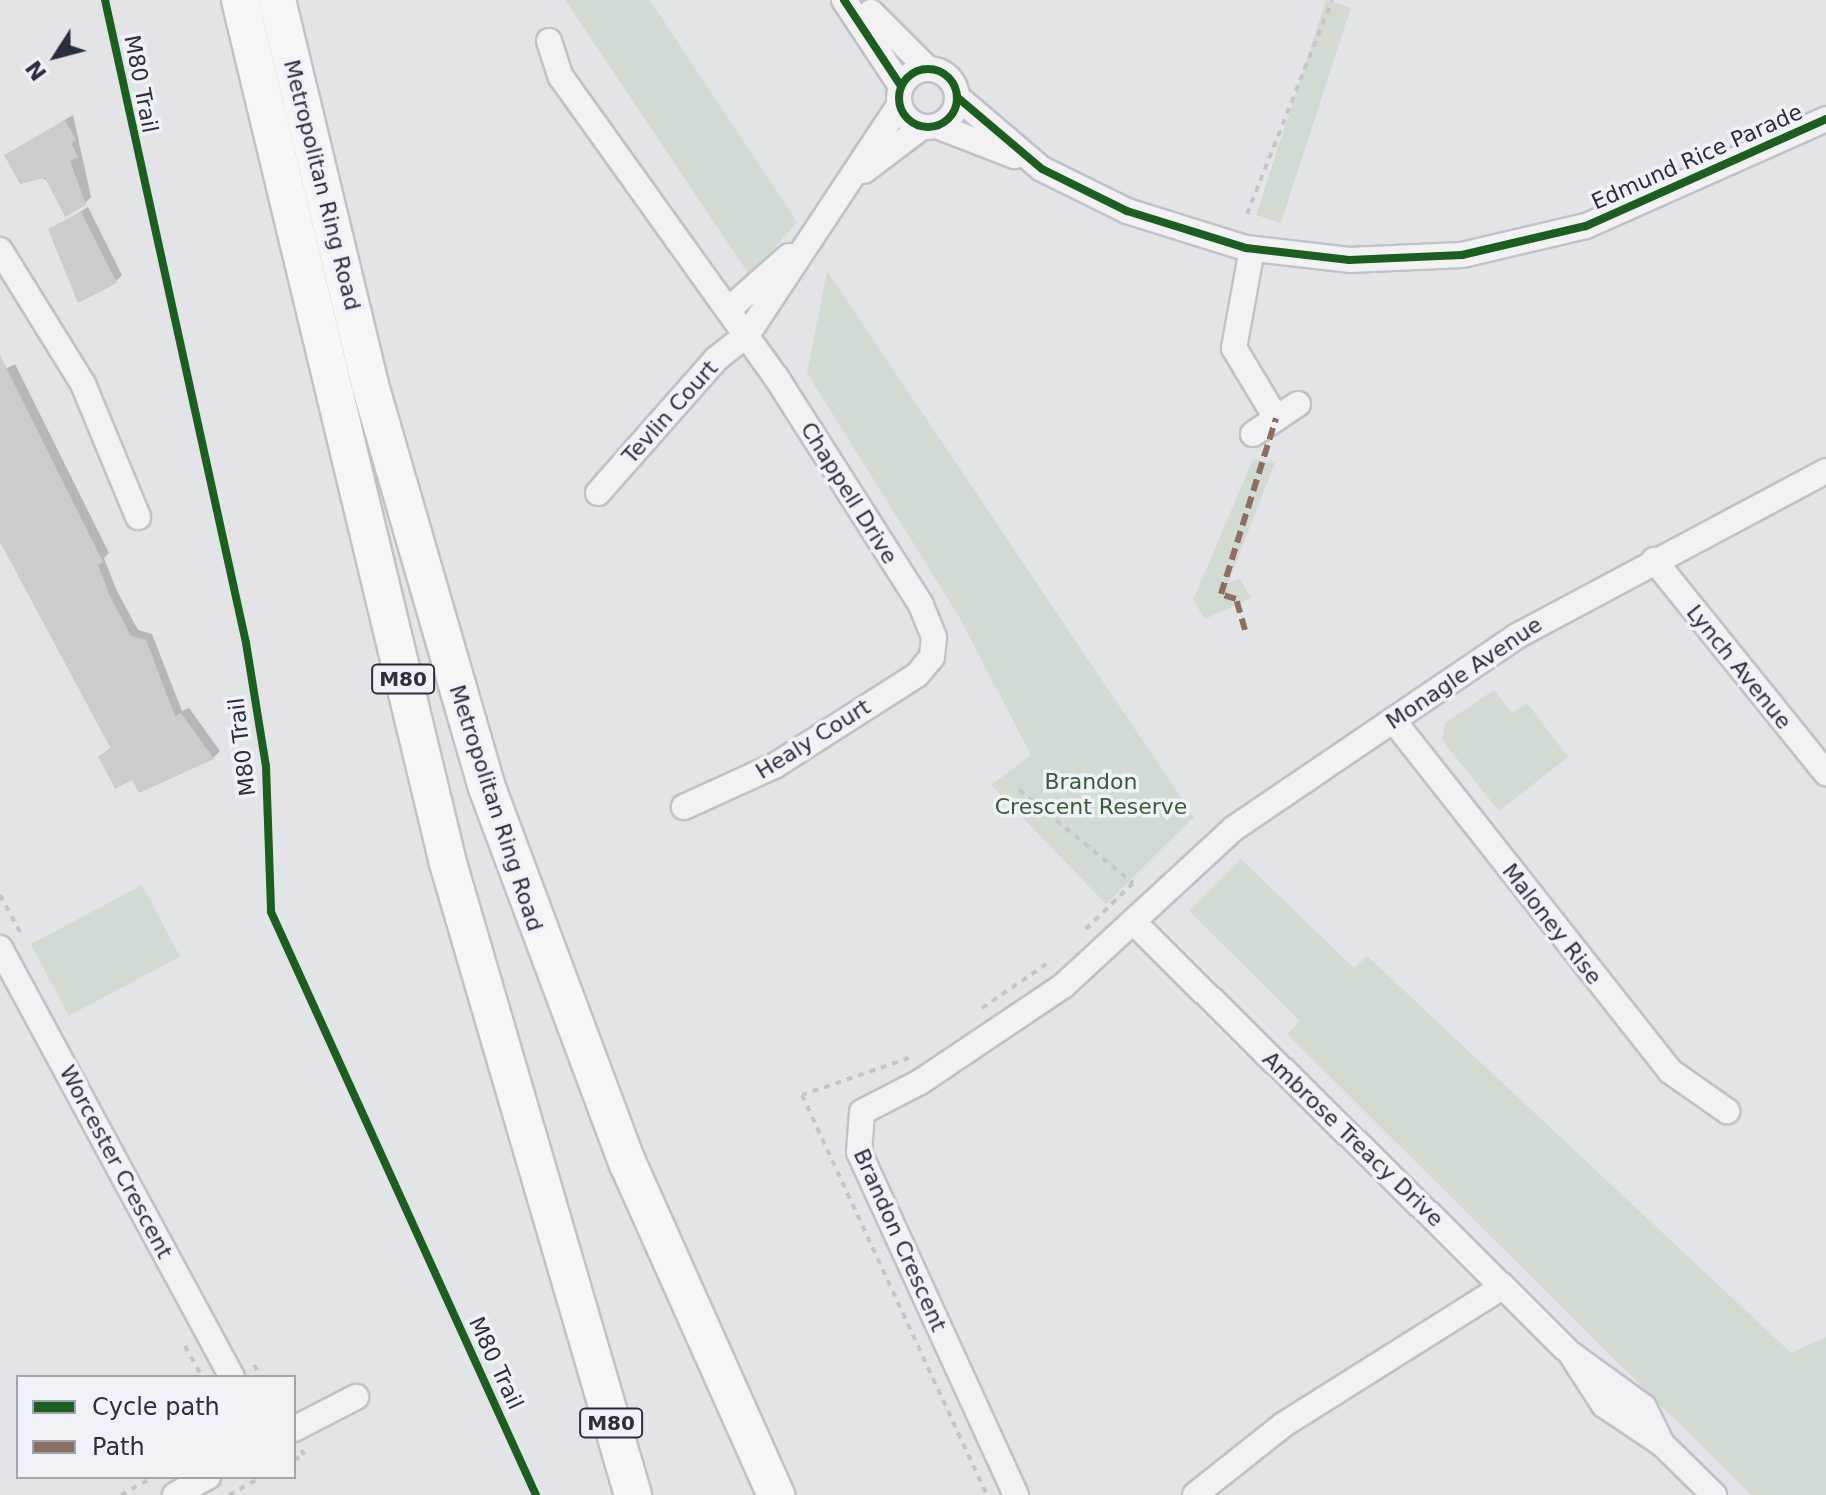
<!DOCTYPE html>
<style>
body{margin:0}
#map{position:relative;width:1826px;height:1495px;overflow:hidden;background:#e2e4e7;font-family:"DejaVu Sans",sans-serif}
div>[style]{position:absolute}
.green>*{inset:0;background:#d2dbd2;transform-origin:0 0}
.shadow>*{inset:0;background:#0003}
.building>*{inset:0;background:#cacccf}
.path>*{height:4px;margin-top:-2px;transform-origin:0;background:repeating-linear-gradient(90deg,#c4c5cb 0 6px,transparent 0 12px)}
.roads{filter:drop-shadow(2px 0 #c0c2c5) drop-shadow(-2px 0 #c0c2c5) drop-shadow(0 2px #c0c2c5) drop-shadow(0 -2px #c0c2c5)}
.minor>*{height:24px;margin:-12px;padding:0 12px;transform-origin:12px;border-radius:12px;background:#f2f2f4}
.minor>.ring{margin:-12px;padding:0;box-sizing:content-box;background:none;border:24px solid #f2f2f4;border-radius:50%}
.highway>*{height:36px;margin:-18px;padding:0 18px;transform-origin:18px;border-radius:18px;background:#f6f6f7}
.quiet>*{height:6px;margin-top:-3px;transform-origin:0;background:repeating-linear-gradient(90deg,#8d6e63 0 12px,transparent 0 18px)}
.cycleway>*{height:8px;margin:-4px;padding:0 4px;transform-origin:4px;border-radius:4px;background:#1b5e20}
.cycleway>.ring{margin:-4px;padding:0;box-sizing:content-box;background:none;border:8px solid #1b5e20;border-radius:50%}
span{translate:-50% -50%;white-space:nowrap;text-align:center;line-height:1.15;-webkit-text-stroke:7px #f0f2f7;paint-order:stroke}
.shield-label span{padding:2px 6px;background:#f0f2f7;border:2px solid;border-radius:6px;-webkit-text-stroke-width:0}
.shield-label{font-size:20px;color:#292f41;font-weight:700}
.street-label{font-size:22px;color:#292f41}
.park-label{font-size:22px;color:#395d36}
.legend{position:absolute;left:16px;top:1375px;width:280px;height:104px;box-sizing:border-box;background:#f0f2f7;border:2px solid #a0a4ae;margin:0;padding:10px 14px;list-style:none;font-size:24px;color:#292f41}
.legend li{display:flex;align-items:center;gap:16px;height:40px}
.legend b{width:40px;border:2px solid #a0a4ae}
.north{position:absolute;left:16px;top:16px;width:80px;height:80px;-webkit-text-stroke:6px #f0f2f7;paint-order:stroke;rotate:234deg;font-size:22px;font-weight:700;line-height:32px;text-align:center;color:#292f41}
.north::after{content:'';display:block;margin:auto;width:28px;height:36px;background:#292f41;clip-path:polygon(50% 0,100% 100%,50% 72%,0 100%)}
</style>
<div id="map">
<div class="green">
<div style="clip-path:polygon(565px 0,650px 0,797px 222px,750px 276px)"></div>
<div style="left:1326px;top:0;width:26px;height:226px;rotate:18deg"></div>
<div style="clip-path:polygon(827px 271px,1194px 817px,1106px 904px,991px 785px,1031px 755px,958px 615px,807px 373px)"></div>
<div style="clip-path:polygon(1253px 459px,1275px 463px,1228px 583px,1240px 579px,1251px 598px,1205px 619px,1193px 600px)"></div>
<div style="clip-path:polygon(1494px 690px,1512px 713px,1527px 703px,1568px 757px,1499px 811px,1442px 740px,1445px 723px)"></div>
<div style="clip-path:polygon(1241px 859px,1354px 968px,1367px 956px,1791px 1353px,1826px 1337px,1826px 1495px,1751px 1495px,1287px 1034px,1300px 1021px,1189px 911px)"></div>
<div style="left:142px;top:885px;width:81px;height:126px;rotate:62deg"></div>
</div>
<div class="shadow">
<div style="clip-path:polygon(73px 115px,91px 197px,84px 204px,6px 155px)"></div>
<div style="clip-path:polygon(88px 207px,122px 275px,116px 281px,50px 230px)"></div>
<div style="clip-path:polygon(15px 364px,109px 553px,104px 558px,116px 589px,138px 630px,152px 634px,182px 711px,189px 708px,220px 751px,213px 758px,133px 777px,100px 756px,112px 747px,0 539px,0 372px)"></div>
</div>
<div class="building">
<div style="clip-path:polygon(65px 120px,76px 140px,71px 143px,78px 157px,70px 161px,86px 205px,65px 217px,45px 178px,20px 184px,4px 155px)"></div>
<div style="clip-path:polygon(81px 212px,117px 283px,78px 303px,48px 229px)"></div>
<div style="clip-path:polygon(0 355px,103px 562px,98px 565px,110px 596px,131px 636px,146px 640px,175px 716px,181px 713px,214px 759px,139px 793px,132px 780px,115px 789px,98px 756px,111px 749px,0 542px)"></div>
</div>
<div class="path">
<div style="left:1247px;top:214px;width:230px;rotate:-68.3deg"></div>
<div style="left:1019px;top:790px;width:147px;rotate:39.2deg"></div>
<div style="left:1133px;top:883px;width:69px;rotate:135.6deg"></div>
<div style="left:0;top:895px;width:42px;rotate:61.6deg"></div>
<div style="left:982px;top:1008px;width:83px;rotate:-34.3deg"></div>
<div style="left:909px;top:1058px;width:113px;rotate:160.9deg"></div>
<div style="left:802px;top:1095px;width:441px;rotate:65.2deg"></div>
<div style="left:185px;top:1346px;width:35px;rotate:61deg"></div>
<div style="left:254px;top:1365px;width:14px;rotate:60deg"></div>
<div style="left:294px;top:1460px;width:11px;rotate:-27deg"></div>
<div style="left:304px;top:1455px;width:7px;rotate:-117deg"></div>
<div style="left:121px;top:1495px;width:38px;rotate:-29deg"></div>
<div style="left:229px;top:1495px;width:38px;rotate:-29deg"></div>
</div>
<div class="roads">
<div class="minor">
<div style="left:844px;top:0;width:103px;rotate:56.5deg"></div>
<div style="left:871px;top:12px;width:81px;rotate:45deg"></div>
<div style="left:549px;top:41px;width:38px;rotate:72deg"></div>
<div style="left:561px;top:77px;width:369px;rotate:54.4deg"></div>
<div style="left:776px;top:377px;width:270px;rotate:57.5deg"></div>
<div style="left:921px;top:605px;width:35px;rotate:68deg"></div>
<div style="left:934px;top:637px;width:20px;rotate:96deg"></div>
<div style="left:932px;top:657px;width:23px;rotate:130deg"></div>
<div style="left:917px;top:675px;width:169px;rotate:147.5deg"></div>
<div style="left:774px;top:766px;width:99px;rotate:155.5deg"></div>
<div class="ring" style="left:899px;top:69px;width:34px;height:34px"></div>
<div style="left:957px;top:97px;width:111px;rotate:40.3deg"></div>
<div style="left:1042px;top:169px;width:95px;rotate:26.3deg"></div>
<div style="left:1127px;top:211px;width:125px;rotate:17.3deg"></div>
<div style="left:1246px;top:248px;width:104px;rotate:6.6deg"></div>
<div style="left:1349px;top:260px;width:113px;rotate:-2.5deg"></div>
<div style="left:1462px;top:255px;width:127px;rotate:-13.2deg"></div>
<div style="left:1586px;top:226px;width:263px;rotate:-24deg"></div>
<div style="left:937px;top:126px;width:83px;rotate:21.3deg"></div>
<div style="left:864px;top:171px;width:73px;rotate:-37.2deg"></div>
<div style="left:1252px;top:249px;width:101px;rotate:100.3deg"></div>
<div style="left:1234px;top:348px;width:82px;rotate:59deg"></div>
<div style="left:0;top:250px;width:158px;rotate:58.2deg"></div>
<div style="left:83px;top:384px;width:144px;rotate:67.5deg"></div>
<div style="left:729px;top:309px;width:80px;rotate:-41.5deg"></div>
<div style="left:1253px;top:434px;width:54px;rotate:-33.7deg"></div>
<div style="left:598px;top:493px;width:179px;rotate:-48.6deg"></div>
<div style="left:716px;top:359px;width:39px;rotate:-38deg"></div>
<div style="left:747px;top:335px;width:276px;rotate:-56.5deg"></div>
<div style="left:1654px;top:560px;width:274px;rotate:51.1deg"></div>
<div style="left:1393px;top:720px;width:447px;rotate:51.7deg"></div>
<div style="left:1670px;top:1071px;width:70px;rotate:35.1deg"></div>
<div style="left:1135px;top:924px;width:612px;rotate:44.6deg"></div>
<div style="left:1571px;top:1354px;width:90px;rotate:36deg"></div>
<div style="left:1644px;top:1407px;width:41px;rotate:64.1deg"></div>
<div style="left:0;top:948px;width:488px;rotate:61.6deg"></div>
<div style="left:1574px;top:1359px;width:55px;rotate:56.9deg"></div>
<div style="left:1604px;top:1405px;width:70px;rotate:33.9deg"></div>
<div style="left:1662px;top:1444px;width:73px;rotate:44.4deg"></div>
<div style="left:294px;top:1429px;width:70px;rotate:-27.3deg"></div>
<div style="left:175px;top:1495px;width:38px;rotate:-29deg"></div>
<div style="left:1016px;top:1495px;width:377px;rotate:-114.6deg"></div>
<div style="left:859px;top:1152px;width:40px;rotate:-85.7deg"></div>
<div style="left:862px;top:1112px;width:65px;rotate:-27.3deg"></div>
<div style="left:920px;top:1082px;width:172px;rotate:-33.9deg"></div>
<div style="left:1063px;top:986px;width:231px;rotate:-42.7deg"></div>
<div style="left:1233px;top:829px;width:343px;rotate:-34.2deg"></div>
<div style="left:1517px;top:636px;width:350px;rotate:-28.1deg"></div>
<div style="left:1195px;top:1495px;width:112px;rotate:-38.5deg"></div>
<div style="left:1283px;top:1425px;width:259px;rotate:-32.2deg"></div>
</div>
<div class="highway">
<div style="left:240px;top:0;width:888px;rotate:76.45deg"></div>
<div style="left:448px;top:863px;width:659px;rotate:73.68deg"></div>
<div style="left:277px;top:0;width:396px;rotate:76.4deg"></div>
<div style="left:370px;top:385px;width:416px;rotate:73.8deg"></div>
<div style="left:486px;top:785px;width:405px;rotate:69.5deg"></div>
<div style="left:628px;top:1164px;width:363px;rotate:65.9deg"></div>
</div>
</div>
<div class="quiet">
<div style="left:1245px;top:630px;width:32px;rotate:-106deg"></div>
<div style="left:1236px;top:599px;width:16px;rotate:-162deg"></div>
<div style="left:1221px;top:594px;width:184px;rotate:-72.6deg"></div>
</div>
<div class="cycleway">
<div style="left:105px;top:0;width:658px;rotate:77.63deg"></div>
<div style="left:246px;top:643px;width:125px;rotate:80.8deg"></div>
<div style="left:266px;top:766px;width:146px;rotate:88deg"></div>
<div style="left:271px;top:912px;width:640px;rotate:65.56deg"></div>
<div style="left:844px;top:0;width:103px;rotate:56.5deg"></div>
<div class="ring" style="left:899px;top:69px;width:50px;height:50px"></div>
<div style="left:957px;top:97px;width:111px;rotate:40.3deg"></div>
<div style="left:1042px;top:169px;width:95px;rotate:26.3deg"></div>
<div style="left:1127px;top:211px;width:125px;rotate:17.3deg"></div>
<div style="left:1246px;top:248px;width:104px;rotate:6.6deg"></div>
<div style="left:1349px;top:260px;width:113px;rotate:-2.5deg"></div>
<div style="left:1462px;top:255px;width:127px;rotate:-13.2deg"></div>
<div style="left:1586px;top:226px;width:263px;rotate:-24deg"></div>
</div>
<div class="shield-label">
<span style="left:403px;top:679px">M80</span>
<span style="left:611px;top:1423px">M80</span>
</div>
<div class="street-label">
<span style="left:141px;top:84px;rotate:79deg">M80 Trail</span>
<span style="left:1697px;top:157px;rotate:-24deg">Edmund Rice Parade</span>
<span style="left:322px;top:185px;rotate:76deg">Metropolitan Ring Road</span>
<span style="left:670px;top:412px;rotate:-48deg">Tevlin Court</span>
<span style="left:849px;top:493px;rotate:58deg">Chappell Drive</span>
<span style="left:1739px;top:667px;rotate:51deg">Lynch Avenue</span>
<span style="left:1464px;top:673px;rotate:-34deg">Monagle Avenue</span>
<span style="left:813px;top:739px;rotate:-32deg">Healy Court</span>
<span style="left:242px;top:747px;rotate:-97deg">M80 Trail</span>
<span style="left:496px;top:808px;rotate:72deg">Metropolitan Ring Road</span>
<span style="left:1552px;top:924px;rotate:52deg">Maloney Rise</span>
<span style="left:1353px;top:1139px;rotate:44deg">Ambrose Treacy Drive</span>
<span style="left:116px;top:1162px;rotate:62deg">Worcester Crescent</span>
<span style="left:900px;top:1240px;rotate:66deg">Brandon Crescent</span>
<span style="left:496px;top:1363px;rotate:65deg">M80 Trail</span>
</div>
<div class="park-label">
<span style="left:1091px;top:794px">Brandon<br>Crescent Reserve</span>
</div>
<ul class="legend">
<li><b style="height:10px;background:#1b5e20"></b>Cycle path</li>
<li><b style="height:10px;background:#8d6e63"></b>Path</li>
</ul>
<div class="north">N</div>
</div>
